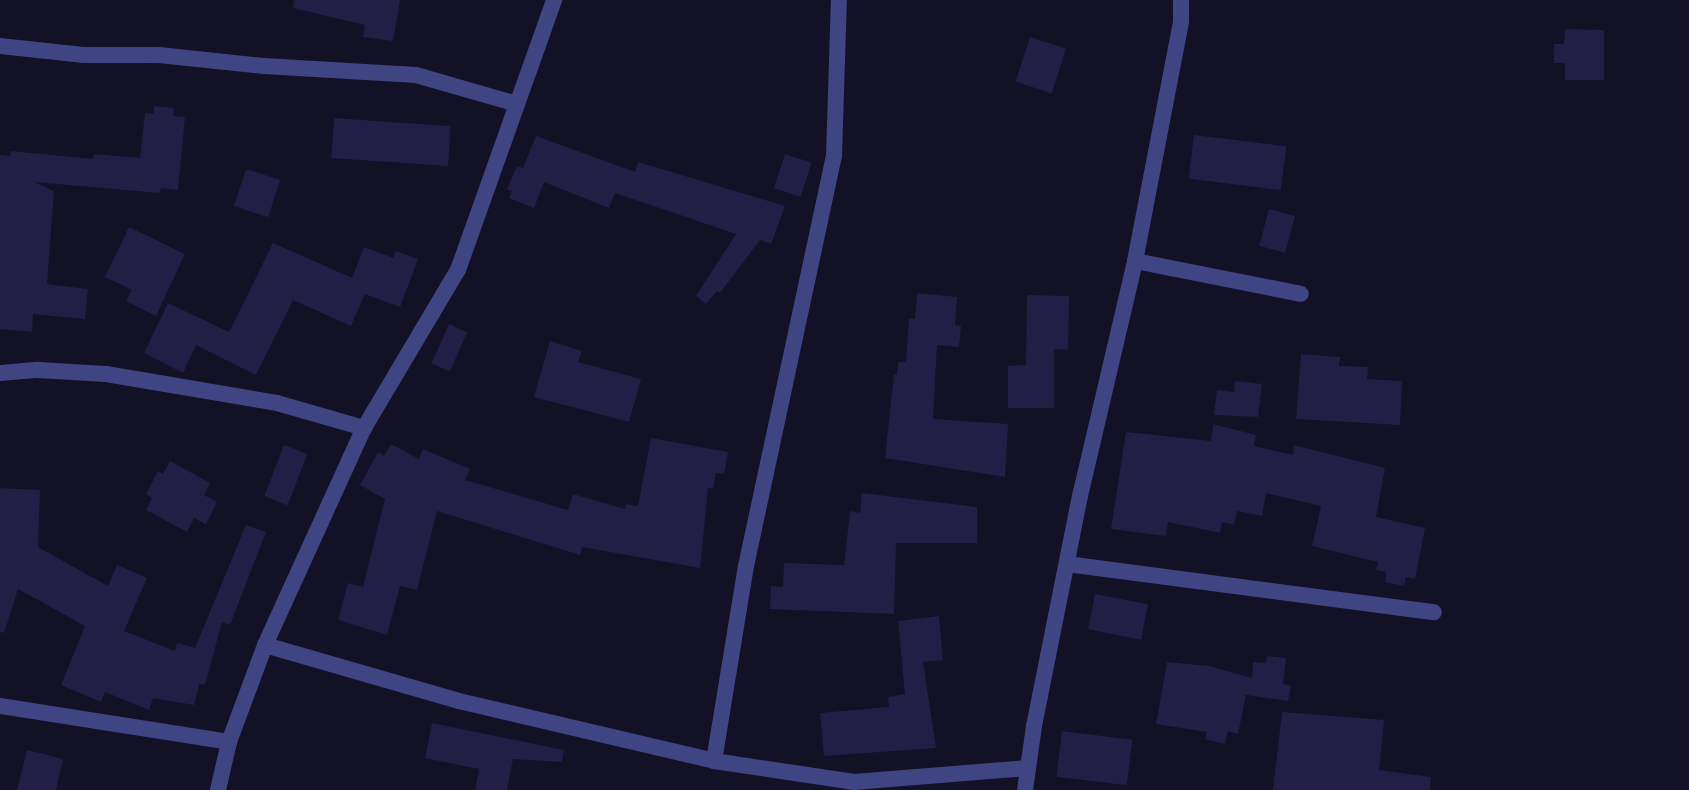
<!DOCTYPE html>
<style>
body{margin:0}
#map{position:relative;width:1689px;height:790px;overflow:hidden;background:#121126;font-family:"Sofia Sans Condensed",sans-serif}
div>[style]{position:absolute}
.building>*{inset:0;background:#221e46;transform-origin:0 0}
.minor>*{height:16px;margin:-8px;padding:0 8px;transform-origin:8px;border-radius:8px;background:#3f4482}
span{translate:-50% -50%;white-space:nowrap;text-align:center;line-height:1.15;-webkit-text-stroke:6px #121126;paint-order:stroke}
</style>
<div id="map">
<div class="building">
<div style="clip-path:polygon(294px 0,400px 0,393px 41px,363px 37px,365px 25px,293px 8px)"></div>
<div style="clip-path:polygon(1565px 29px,1604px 30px,1604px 80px,1565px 80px,1565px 63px,1554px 63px,1554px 44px,1564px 44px)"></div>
<div style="left:1030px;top:37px;width:38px;height:47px;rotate:18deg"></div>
<div style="clip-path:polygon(154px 106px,174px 108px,173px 116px,185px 117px,178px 190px,161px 188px,160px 193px,34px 182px,54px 191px,47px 284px,88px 289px,85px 319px,33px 314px,32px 332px,0 329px,0 155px,10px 156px,11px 151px,93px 159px,94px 154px,140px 158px,145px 113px,154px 114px)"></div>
<div style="left:334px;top:118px;width:117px;height:40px;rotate:4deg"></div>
<div style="left:1194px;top:135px;width:93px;height:44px;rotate:7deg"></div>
<div style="clip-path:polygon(536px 136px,635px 172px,638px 162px,785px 206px,771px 244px,760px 240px,720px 293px,717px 291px,706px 304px,696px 296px,736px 234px,615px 193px,609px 208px,544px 182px,534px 208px,509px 198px,512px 191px,507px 189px,517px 166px,523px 168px)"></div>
<div style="left:785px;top:154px;width:28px;height:36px;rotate:18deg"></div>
<div style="left:246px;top:169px;width:36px;height:39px;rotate:18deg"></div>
<div style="left:1269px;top:209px;width:27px;height:38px;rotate:15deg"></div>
<div style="clip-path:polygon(129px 227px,185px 254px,156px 316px,126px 301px,132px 290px,105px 277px)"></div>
<div style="clip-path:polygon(273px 243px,352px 278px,364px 247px,393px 258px,396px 251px,418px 259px,400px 307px,365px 294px,351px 326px,293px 300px,256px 375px,196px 345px,183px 373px,144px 353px,168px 303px,229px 332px)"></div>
<div style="clip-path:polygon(917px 293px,957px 297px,955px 325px,961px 326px,959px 347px,937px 345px,933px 419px,1008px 424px,1005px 477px,885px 458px,894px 375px,897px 375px,898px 362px,906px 362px,909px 318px,915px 319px)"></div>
<div style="clip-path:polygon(1027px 295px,1069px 296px,1068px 350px,1054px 349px,1054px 408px,1008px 408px,1008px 366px,1026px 365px)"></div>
<div style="left:449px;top:324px;width:20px;height:43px;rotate:24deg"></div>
<div style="clip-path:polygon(550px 341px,582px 351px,578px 362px,641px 379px,629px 422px,534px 397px)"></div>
<div style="clip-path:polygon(1301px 354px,1340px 357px,1339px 366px,1368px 367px,1367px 379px,1402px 381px,1400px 425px,1296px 419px)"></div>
<div style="clip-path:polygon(1235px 381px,1262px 384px,1258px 417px,1214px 415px,1217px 390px,1234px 392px)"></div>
<div style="clip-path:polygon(1213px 424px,1256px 435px,1254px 446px,1293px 455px,1294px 445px,1385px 468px,1376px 517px,1425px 528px,1415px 579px,1406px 577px,1404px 586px,1385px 582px,1386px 572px,1376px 570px,1378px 562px,1312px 546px,1321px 506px,1266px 493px,1262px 516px,1237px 511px,1234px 525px,1222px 522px,1220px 533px,1168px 522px,1166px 536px,1111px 529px,1126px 432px,1211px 441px)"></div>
<div style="clip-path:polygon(651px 438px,728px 452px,724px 474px,716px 473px,713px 489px,708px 488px,700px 568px,582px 547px,580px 555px,437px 511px,417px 590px,400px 586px,387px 635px,338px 620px,348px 583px,363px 587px,385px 499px,360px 485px,378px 452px,384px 456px,391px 444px,419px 459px,423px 449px,470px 469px,465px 480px,568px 510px,573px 494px,625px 509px,626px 504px,638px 506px)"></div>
<div style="left:284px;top:445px;width:25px;height:55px;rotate:21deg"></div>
<div style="clip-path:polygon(170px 461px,210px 483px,204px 495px,217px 502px,206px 524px,194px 518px,187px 532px,146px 510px,152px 498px,146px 494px,158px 471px,163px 474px)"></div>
<div style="clip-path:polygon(0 488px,40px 490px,38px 547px,108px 586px,117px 565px,147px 578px,124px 631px,175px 651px,177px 643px,195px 648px,246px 525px,266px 532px,230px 625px,222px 622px,205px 685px,199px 684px,194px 705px,153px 698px,149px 710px,105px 692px,101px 702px,61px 685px,85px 626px,18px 589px,4px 633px,0 632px)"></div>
<div style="clip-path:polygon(862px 493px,977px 507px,977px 543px,896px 543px,894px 614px,770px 609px,771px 586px,783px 587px,784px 563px,844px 565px,850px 511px,860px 513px)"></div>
<div style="left:1095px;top:594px;width:54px;height:36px;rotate:11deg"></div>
<div style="clip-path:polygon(939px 616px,943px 660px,923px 662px,936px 748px,824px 756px,820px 713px,889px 707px,888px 697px,905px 694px,898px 621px)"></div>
<div style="clip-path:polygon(1267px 656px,1286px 658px,1283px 684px,1291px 686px,1288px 701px,1246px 695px,1238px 734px,1228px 731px,1225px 744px,1205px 739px,1207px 732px,1156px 724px,1167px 662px,1209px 666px,1252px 678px,1253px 662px,1266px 663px)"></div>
<div style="clip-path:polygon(1282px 712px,1384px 720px,1379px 770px,1431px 777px,1430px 790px,1273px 790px)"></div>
<div style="clip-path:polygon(432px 723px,564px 750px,562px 762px,513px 759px,507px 790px,475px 790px,479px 769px,425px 758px)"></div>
<div style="left:1062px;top:731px;width:71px;height:46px;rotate:7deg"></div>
<div style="clip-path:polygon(27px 750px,63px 759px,56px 790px,17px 790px)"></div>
</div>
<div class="minor">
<div style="left:0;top:46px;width:84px;rotate:6.1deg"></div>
<div style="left:84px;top:55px;width:75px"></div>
<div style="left:159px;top:55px;width:106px;rotate:6deg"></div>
<div style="left:264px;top:66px;width:152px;rotate:3.4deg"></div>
<div style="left:416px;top:75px;width:105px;rotate:16deg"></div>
<div style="left:1135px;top:261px;width:169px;rotate:11.2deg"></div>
<div style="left:0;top:373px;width:38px;rotate:-5deg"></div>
<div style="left:38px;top:370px;width:68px;rotate:3.4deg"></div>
<div style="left:106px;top:374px;width:173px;rotate:9.6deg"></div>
<div style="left:277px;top:403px;width:91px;rotate:16deg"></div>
<div style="left:1067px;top:564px;width:370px;rotate:7.5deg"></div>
<div style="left:265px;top:645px;width:202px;rotate:16.1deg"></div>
<div style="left:459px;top:701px;width:262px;rotate:13.2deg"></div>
<div style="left:714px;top:761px;width:142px;rotate:8.5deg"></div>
<div style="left:854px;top:782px;width:174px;rotate:-4.6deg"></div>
<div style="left:0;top:706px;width:232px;rotate:8.9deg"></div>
<div style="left:714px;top:761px;width:198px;rotate:-80.7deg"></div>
<div style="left:746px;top:566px;width:419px;rotate:-77.9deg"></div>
<div style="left:834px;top:156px;width:156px;rotate:-88.2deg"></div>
<div style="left:218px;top:790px;width:49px;rotate:-77.1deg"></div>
<div style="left:229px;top:742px;width:103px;rotate:-69.6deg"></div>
<div style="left:265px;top:645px;width:239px;rotate:-65.5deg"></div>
<div style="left:364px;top:428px;width:184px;rotate:-59.3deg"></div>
<div style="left:458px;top:270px;width:287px;rotate:-70.4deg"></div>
<div style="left:1025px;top:790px;width:65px;rotate:-82deg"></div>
<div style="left:1034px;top:726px;width:235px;rotate:-78.7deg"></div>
<div style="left:1080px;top:496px;width:241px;rotate:-76.8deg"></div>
<div style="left:1135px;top:261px;width:243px;rotate:-79.1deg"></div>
<div style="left:1181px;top:22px;width:22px;rotate:-90deg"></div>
</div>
</div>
